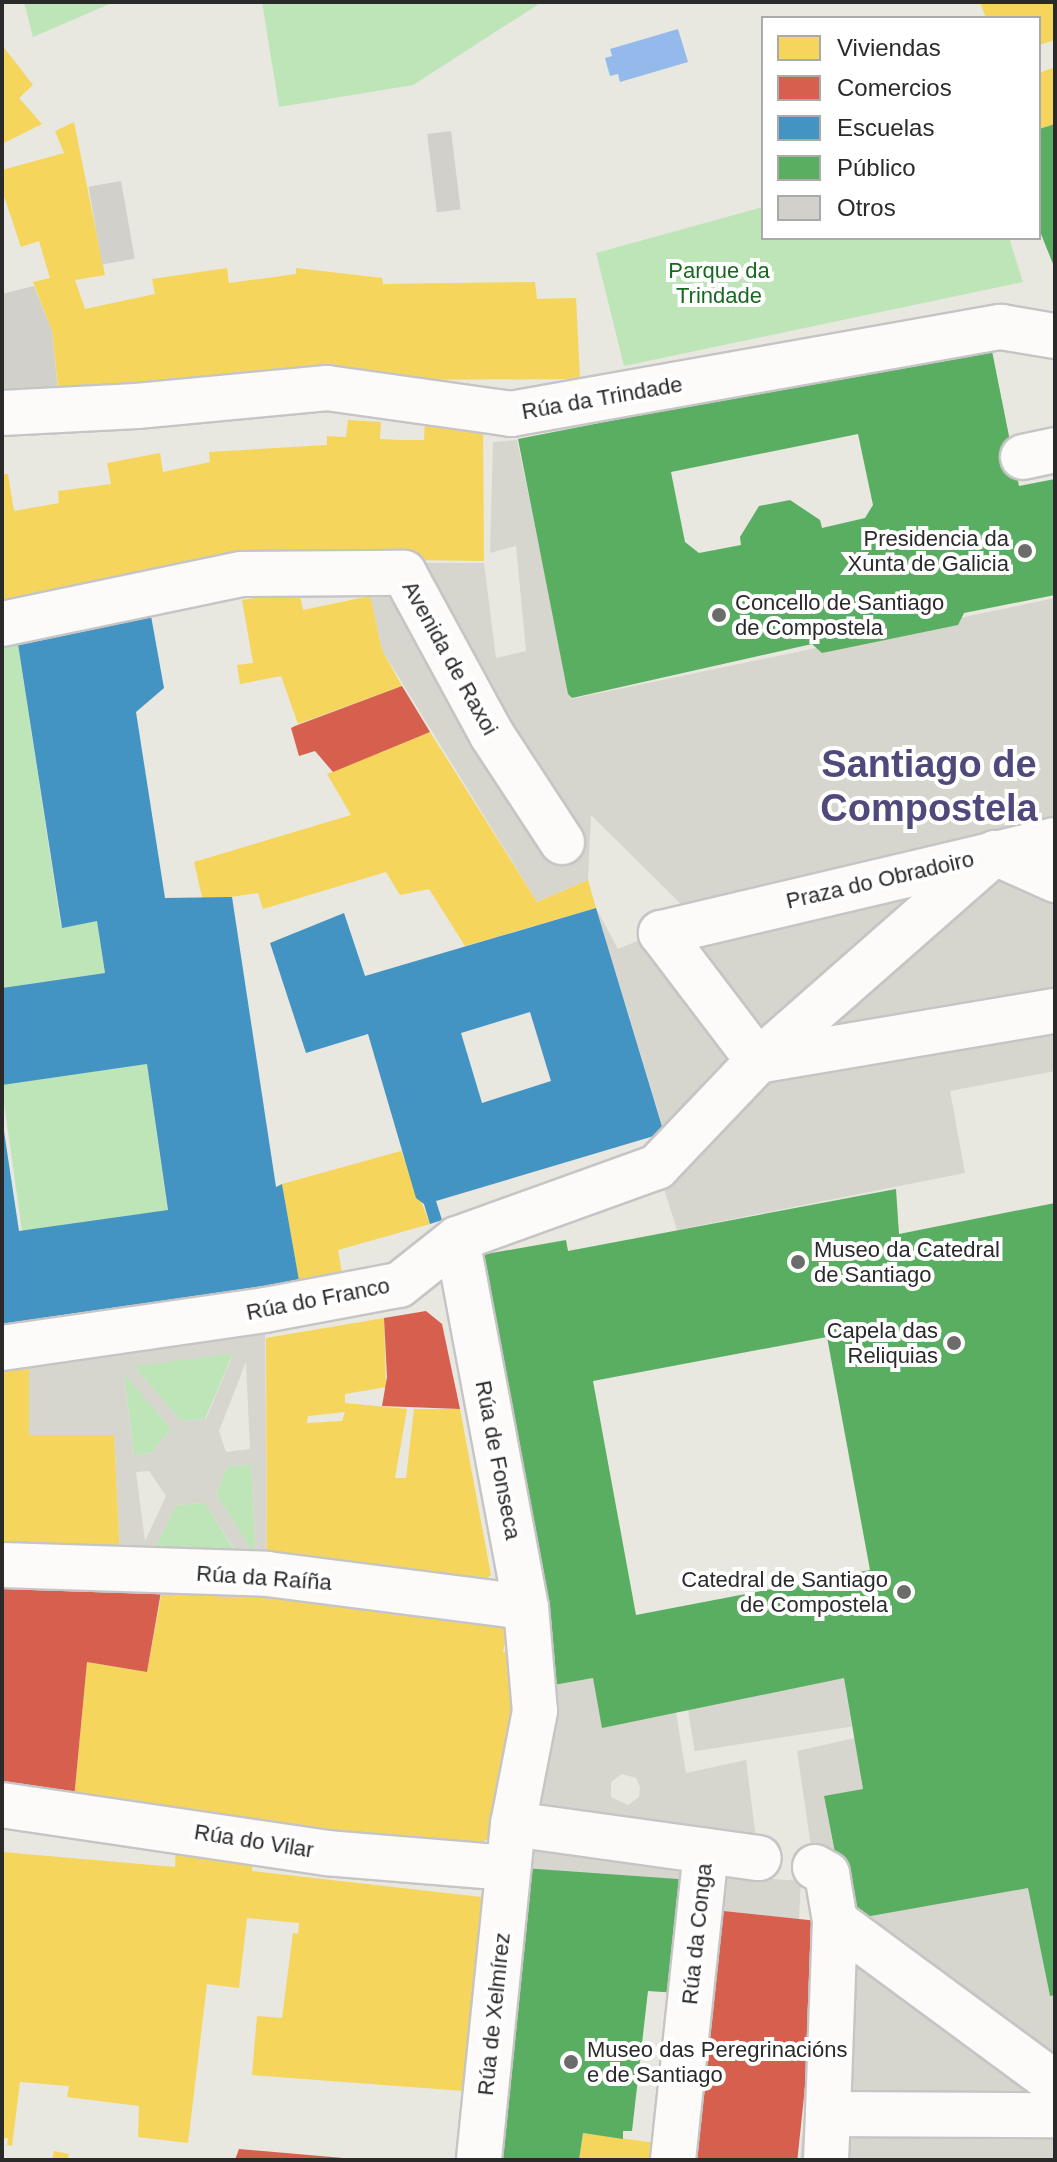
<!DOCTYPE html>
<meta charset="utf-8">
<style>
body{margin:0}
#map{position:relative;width:1057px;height:2162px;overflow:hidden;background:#e8e7e0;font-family:Helvetica,sans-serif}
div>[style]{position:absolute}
.green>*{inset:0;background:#bee5b8;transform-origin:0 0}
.plaza>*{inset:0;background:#d7d6ce;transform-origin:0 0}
.water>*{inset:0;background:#93baeb}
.homes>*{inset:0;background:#f6d55c}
.shops>*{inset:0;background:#d6604d;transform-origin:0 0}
.schools>*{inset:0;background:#4393c3}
.public>*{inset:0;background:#5aae61}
.building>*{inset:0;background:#d1d0cb;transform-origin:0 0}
.roads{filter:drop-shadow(2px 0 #c6c5c5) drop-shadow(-2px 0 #c6c5c5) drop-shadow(0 2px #c6c5c5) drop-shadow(0 -2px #c6c5c5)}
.minor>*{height:44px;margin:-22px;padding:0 22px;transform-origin:22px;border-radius:22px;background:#fcfbfa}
.dots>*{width:22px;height:22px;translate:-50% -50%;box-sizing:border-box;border:4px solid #fff;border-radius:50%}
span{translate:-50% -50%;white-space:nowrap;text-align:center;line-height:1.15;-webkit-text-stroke:8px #fff;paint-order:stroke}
.park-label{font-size:22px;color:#196821}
.street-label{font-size:22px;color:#2a2a2a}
.poi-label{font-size:22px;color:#2a2a2a}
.right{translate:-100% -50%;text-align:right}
.left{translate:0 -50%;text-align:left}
.town-label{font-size:38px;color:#504a7c;font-weight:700}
.frame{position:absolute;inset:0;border:4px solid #2a2a2a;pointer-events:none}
.legend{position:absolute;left:761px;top:16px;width:280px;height:224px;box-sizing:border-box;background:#fff;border:2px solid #aaa;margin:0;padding:10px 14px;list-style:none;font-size:24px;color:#2a2a2a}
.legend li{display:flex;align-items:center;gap:16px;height:40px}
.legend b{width:40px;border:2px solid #aaa}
</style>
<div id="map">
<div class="green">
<div style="clip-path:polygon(24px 2px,114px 2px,33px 37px)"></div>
<div style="clip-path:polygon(262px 2px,542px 2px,413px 85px,279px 107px)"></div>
<div style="clip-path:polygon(763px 207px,763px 238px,1009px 238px,1023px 282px,624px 366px,596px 253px)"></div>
<div style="clip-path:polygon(18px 644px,61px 927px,97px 921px,105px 973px,2px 988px,2px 649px)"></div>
<div style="left:147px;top:1064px;width:148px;height:147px;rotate:82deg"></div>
<div style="clip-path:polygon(233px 1353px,205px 1419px,181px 1421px,133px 1365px)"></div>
<div style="clip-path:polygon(124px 1373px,171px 1429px,151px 1453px,134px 1455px)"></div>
<div style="clip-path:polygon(251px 1465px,256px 1557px,216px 1494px,228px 1466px)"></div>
<div style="clip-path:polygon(205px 1503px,239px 1558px,150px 1559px,176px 1505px)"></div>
</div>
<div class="plaza">
<div style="clip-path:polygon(517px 440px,571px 699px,1055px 598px,1055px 1071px,950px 1091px,965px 1173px,677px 1230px,657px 1167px,663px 1128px,596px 908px,618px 949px,694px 917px,591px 815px,588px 880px,537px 902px,382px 650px,370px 597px,376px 563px,484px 563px,496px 658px,526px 651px,516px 546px,490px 553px,493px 442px)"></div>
<div style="clip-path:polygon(evenodd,265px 1310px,267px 1574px,120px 1556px,114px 1435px,29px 1435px,29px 1348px,265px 1310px,233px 1354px,206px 1419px,181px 1421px,134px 1366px,233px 1354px,265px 1310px,246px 1362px,250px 1449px,226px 1452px,219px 1431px,246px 1362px,265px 1310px,124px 1374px,171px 1429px,151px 1453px,134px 1455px,124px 1374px,265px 1310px,251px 1465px,256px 1556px,216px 1494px,228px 1466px,251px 1465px,265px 1310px,149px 1471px,166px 1496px,145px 1541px,136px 1472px,149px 1471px,265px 1310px,205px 1503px,239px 1557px,151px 1558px,176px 1505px,205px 1503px)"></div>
<div style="clip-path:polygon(evenodd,593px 1678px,676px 1712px,686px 1773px,746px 1760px,761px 1878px,801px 1881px,799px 1919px,714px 1910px,485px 1865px,504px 1755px,548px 1686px,593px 1678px,622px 1774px,636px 1778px,640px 1787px,639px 1797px,628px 1805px,611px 1797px,611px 1782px,622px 1774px)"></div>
<div style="left:844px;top:1678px;width:49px;height:159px;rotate:81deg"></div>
<div style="clip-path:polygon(855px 1738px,863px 1789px,824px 1797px,843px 1896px,1028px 1888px,1050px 1996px,1055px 1995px,1055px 2160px,800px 2160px,822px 1921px,797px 1751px)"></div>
</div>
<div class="water">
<div style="clip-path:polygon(678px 29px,688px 62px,620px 82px,618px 74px,610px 76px,605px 58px,612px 56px,610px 49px)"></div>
</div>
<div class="homes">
<div style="clip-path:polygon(980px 2px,1055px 2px,1055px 40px,1039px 45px,1039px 18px,986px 18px)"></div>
<div style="clip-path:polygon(2px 45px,33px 85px,19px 98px,42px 124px,2px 144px)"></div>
<div style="clip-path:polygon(1055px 67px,1055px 124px,1039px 129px,1039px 73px)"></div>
<div style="clip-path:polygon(74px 122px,105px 275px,75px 280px,85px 309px,155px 294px,152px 279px,227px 268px,229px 283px,296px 274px,296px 268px,382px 278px,383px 284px,535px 282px,537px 299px,576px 298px,580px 379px,388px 380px,59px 397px,52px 331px,33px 282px,50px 278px,39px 241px,21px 247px,2px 190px,2px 170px,64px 153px,55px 131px)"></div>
<div style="clip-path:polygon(348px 420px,381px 422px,380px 439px,400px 440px,424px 440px,425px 420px,483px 424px,484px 561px,335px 559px,2px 610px,2px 474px,8px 474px,14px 511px,59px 503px,58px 491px,111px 484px,107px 463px,160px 453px,163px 472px,210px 462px,209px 452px,327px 445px,327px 436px,346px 437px)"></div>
<div style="clip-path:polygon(299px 591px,303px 610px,370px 596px,382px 650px,402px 686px,298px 724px,281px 676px,240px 684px,237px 665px,253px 663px,242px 600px)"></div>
<div style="clip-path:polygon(430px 732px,537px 902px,588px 880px,596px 908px,465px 946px,429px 889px,400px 895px,386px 872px,263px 909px,258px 893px,203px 901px,194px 862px,351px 815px,327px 774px)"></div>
<div style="clip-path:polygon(401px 1151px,430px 1224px,338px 1250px,343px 1279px,300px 1286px,282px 1184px)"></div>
<div style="clip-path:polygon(evenodd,384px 1318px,386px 1387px,345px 1394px,345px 1403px,407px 1409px,395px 1478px,406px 1478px,414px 1409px,460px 1409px,491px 1575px,487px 1578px,267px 1559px,266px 1338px,384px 1318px,345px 1412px,342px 1421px,307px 1423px,308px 1416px,345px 1412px)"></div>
<div style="clip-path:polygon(29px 1369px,29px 1435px,114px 1435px,120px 1556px,2px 1551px,2px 1371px)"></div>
<div style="clip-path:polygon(162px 1591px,261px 1595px,509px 1626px,503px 1652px,519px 1654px,525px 1660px,488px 1839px,472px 1847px,74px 1799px,87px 1662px,147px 1672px)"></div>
<div style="clip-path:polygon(176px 1840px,255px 1845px,252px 1871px,490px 1898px,464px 2091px,252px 2075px,257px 2016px,282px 2018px,293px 1933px,298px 1934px,299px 1923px,247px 1918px,239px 1988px,207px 1984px,188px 2143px,138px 2137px,139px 2106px,67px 2097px,69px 2086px,20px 2082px,12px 2146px,7px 2145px,8px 2138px,2px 2138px,2px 1852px,175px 1867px)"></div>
<div style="clip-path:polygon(583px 2133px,656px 2143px,654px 2160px,579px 2160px)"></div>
<div style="clip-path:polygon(54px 2151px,69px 2154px,67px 2160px,52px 2160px)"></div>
</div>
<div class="shops">
<div style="clip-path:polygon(402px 686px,430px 732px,333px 772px,315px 751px,299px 756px,291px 728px,295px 726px)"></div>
<div style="clip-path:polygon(426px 1311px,442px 1324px,460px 1409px,382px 1406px,387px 1377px,384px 1318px)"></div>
<div style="clip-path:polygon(2px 1583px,162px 1586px,147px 1672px,87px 1662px,74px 1799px,2px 1790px)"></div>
<div style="left:714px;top:1910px;width:109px;height:252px;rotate:6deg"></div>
<div style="clip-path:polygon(239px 2149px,343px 2158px,343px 2160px,235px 2160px)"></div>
</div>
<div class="schools">
<div style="clip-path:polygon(151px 616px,164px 688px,136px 712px,165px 898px,232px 897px,276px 1187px,282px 1184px,300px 1286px,2px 1332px,2px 1118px,19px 1231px,168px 1210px,147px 1064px,2px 1085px,2px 988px,105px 973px,97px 921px,62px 928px,18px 644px)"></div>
<div style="clip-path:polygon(evenodd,596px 908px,664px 1133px,436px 1201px,442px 1220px,430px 1224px,424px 1204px,416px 1198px,368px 1034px,306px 1053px,270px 943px,344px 913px,365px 976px,596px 908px,530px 1012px,551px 1081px,482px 1103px,461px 1033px,530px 1012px)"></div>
</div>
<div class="public">
<div style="clip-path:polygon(1055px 124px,1055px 269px,1039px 229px,1039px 129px)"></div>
<div style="clip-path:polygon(evenodd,991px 346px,1019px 486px,1055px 479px,1055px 595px,964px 613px,958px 625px,822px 653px,812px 644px,572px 698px,568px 694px,518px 439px,991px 346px,858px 434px,873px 505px,865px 518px,822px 528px,820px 520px,790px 500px,759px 506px,740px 537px,741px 545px,699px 553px,685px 542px,671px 472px,858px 434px)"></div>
<div style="clip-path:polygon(evenodd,896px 1189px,899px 1234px,1055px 1203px,1055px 1995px,1050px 1996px,1028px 1888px,848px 1920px,824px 1796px,863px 1789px,844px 1678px,602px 1728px,593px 1678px,548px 1686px,469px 1257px,566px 1240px,568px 1251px,896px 1189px,827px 1337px,870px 1570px,636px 1615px,593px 1381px,827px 1337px)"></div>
<div style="clip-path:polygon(523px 1868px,692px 1880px,678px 1993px,648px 1991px,632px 2131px,623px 2131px,623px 2139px,583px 2133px,579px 2160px,492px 2160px)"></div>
</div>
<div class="building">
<div style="left:451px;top:131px;width:79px;height:24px;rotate:83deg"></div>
<div style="left:121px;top:181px;width:79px;height:33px;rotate:80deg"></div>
<div style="clip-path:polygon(34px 286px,52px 331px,58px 392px,2px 396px,2px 294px)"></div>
</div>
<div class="roads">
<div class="minor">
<div style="left:2px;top:413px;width:135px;rotate:-3deg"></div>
<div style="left:137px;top:406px;width:191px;rotate:-5.4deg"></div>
<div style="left:327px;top:388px;width:186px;rotate:8deg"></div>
<div style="left:511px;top:414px;width:498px;rotate:-10.1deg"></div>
<div style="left:1001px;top:327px;width:55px;rotate:9.5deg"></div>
<div style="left:1023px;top:457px;width:33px;rotate:-12deg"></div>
<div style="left:2px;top:624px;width:245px;rotate:-11.8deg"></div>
<div style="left:242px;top:574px;width:162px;rotate:-0.4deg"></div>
<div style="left:404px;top:573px;width:184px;rotate:61.5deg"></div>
<div style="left:492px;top:735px;width:128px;rotate:56.8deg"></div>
<div style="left:1055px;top:840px;width:405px;rotate:166.7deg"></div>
<div style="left:661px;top:933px;width:161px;rotate:52.8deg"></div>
<div style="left:758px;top:1061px;width:301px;rotate:-9.6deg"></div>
<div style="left:995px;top:853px;width:66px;rotate:24.2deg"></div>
<div style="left:457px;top:1239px;width:374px;rotate:79.4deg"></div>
<div style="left:526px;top:1607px;width:104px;rotate:85.1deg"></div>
<div style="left:535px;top:1711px;width:115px;rotate:101deg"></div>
<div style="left:513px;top:1824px;width:338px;rotate:95.8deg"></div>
<div style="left:2px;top:1348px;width:266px;rotate:-8.2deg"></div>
<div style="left:265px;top:1310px;width:136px;rotate:-10.6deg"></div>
<div style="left:399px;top:1285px;width:74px;rotate:-38.4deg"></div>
<div style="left:457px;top:1239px;width:213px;rotate:-19.8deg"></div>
<div style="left:657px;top:1167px;width:146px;rotate:-46.4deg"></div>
<div style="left:758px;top:1061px;width:315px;rotate:-41.3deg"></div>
<div style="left:2px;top:1565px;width:265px;rotate:1.9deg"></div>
<div style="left:267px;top:1574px;width:261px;rotate:7.3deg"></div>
<div style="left:2px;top:1805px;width:328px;rotate:8.4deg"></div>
<div style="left:326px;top:1853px;width:183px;rotate:4.7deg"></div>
<div style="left:513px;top:1824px;width:248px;rotate:7.9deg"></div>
<div style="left:815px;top:1867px;width:14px;rotate:30deg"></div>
<div style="left:827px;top:1874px;width:48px;rotate:80.3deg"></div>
<div style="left:835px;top:1921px;width:193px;rotate:92.1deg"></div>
<div style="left:828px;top:2114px;width:227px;rotate:0.3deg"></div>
<div style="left:835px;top:1921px;width:273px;rotate:36.4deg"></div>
<div style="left:673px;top:2160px;width:311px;rotate:-83.9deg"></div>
<div style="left:826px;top:2160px;width:46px;rotate:-87.5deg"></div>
</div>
</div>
<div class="dots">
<div style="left:1025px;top:551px;background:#6c6c6a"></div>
<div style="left:719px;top:615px;background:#6c6c6a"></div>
<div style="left:798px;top:1262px;background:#6c6c6a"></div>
<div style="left:954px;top:1343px;background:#6c6c6a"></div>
<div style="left:904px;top:1592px;background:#6c6c6a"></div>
<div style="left:571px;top:2062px;background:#6c6c6a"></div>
</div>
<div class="park-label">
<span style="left:719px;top:283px">Parque da<br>Trindade</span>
</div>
<div class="street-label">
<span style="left:602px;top:398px;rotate:-10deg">Rúa da Trindade</span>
<span style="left:450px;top:658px;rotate:61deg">Avenida de Raxoi</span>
<span style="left:880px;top:880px;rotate:-13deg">Praza do Obradoiro</span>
<span style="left:318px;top:1299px;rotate:-11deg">Rúa do Franco</span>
<span style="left:498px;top:1460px;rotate:79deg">Rúa de Fonseca</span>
<span style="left:264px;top:1578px;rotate:4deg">Rúa da Raíña</span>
<span style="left:254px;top:1841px;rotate:9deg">Rúa do Vilar</span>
<span style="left:697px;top:1934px;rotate:-84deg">Rúa da Conga</span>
<span style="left:494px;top:2014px;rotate:-84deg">Rúa de Xelmírez</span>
</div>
<div class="poi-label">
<span class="right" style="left:1009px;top:551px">Presidencia da<br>Xunta de Galicia</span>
<span class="left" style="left:735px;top:615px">Concello de Santiago<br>de Compostela</span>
<span class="left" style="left:814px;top:1262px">Museo da Catedral<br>de Santiago</span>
<span class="right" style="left:938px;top:1343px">Capela das<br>Reliquias</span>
<span class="right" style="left:888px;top:1592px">Catedral de Santiago<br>de Compostela</span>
<span class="left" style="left:587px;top:2062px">Museo das Peregrinacións<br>e de Santiago</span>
</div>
<div class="town-label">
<span style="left:929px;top:787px">Santiago de<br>Compostela</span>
</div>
<div class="frame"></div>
<ul class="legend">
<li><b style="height:22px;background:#f6d55c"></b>Viviendas</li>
<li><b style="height:22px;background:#d6604d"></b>Comercios</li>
<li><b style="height:22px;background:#4393c3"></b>Escuelas</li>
<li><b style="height:22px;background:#5aae61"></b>Público</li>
<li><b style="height:22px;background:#d1d0cb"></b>Otros</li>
</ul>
</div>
